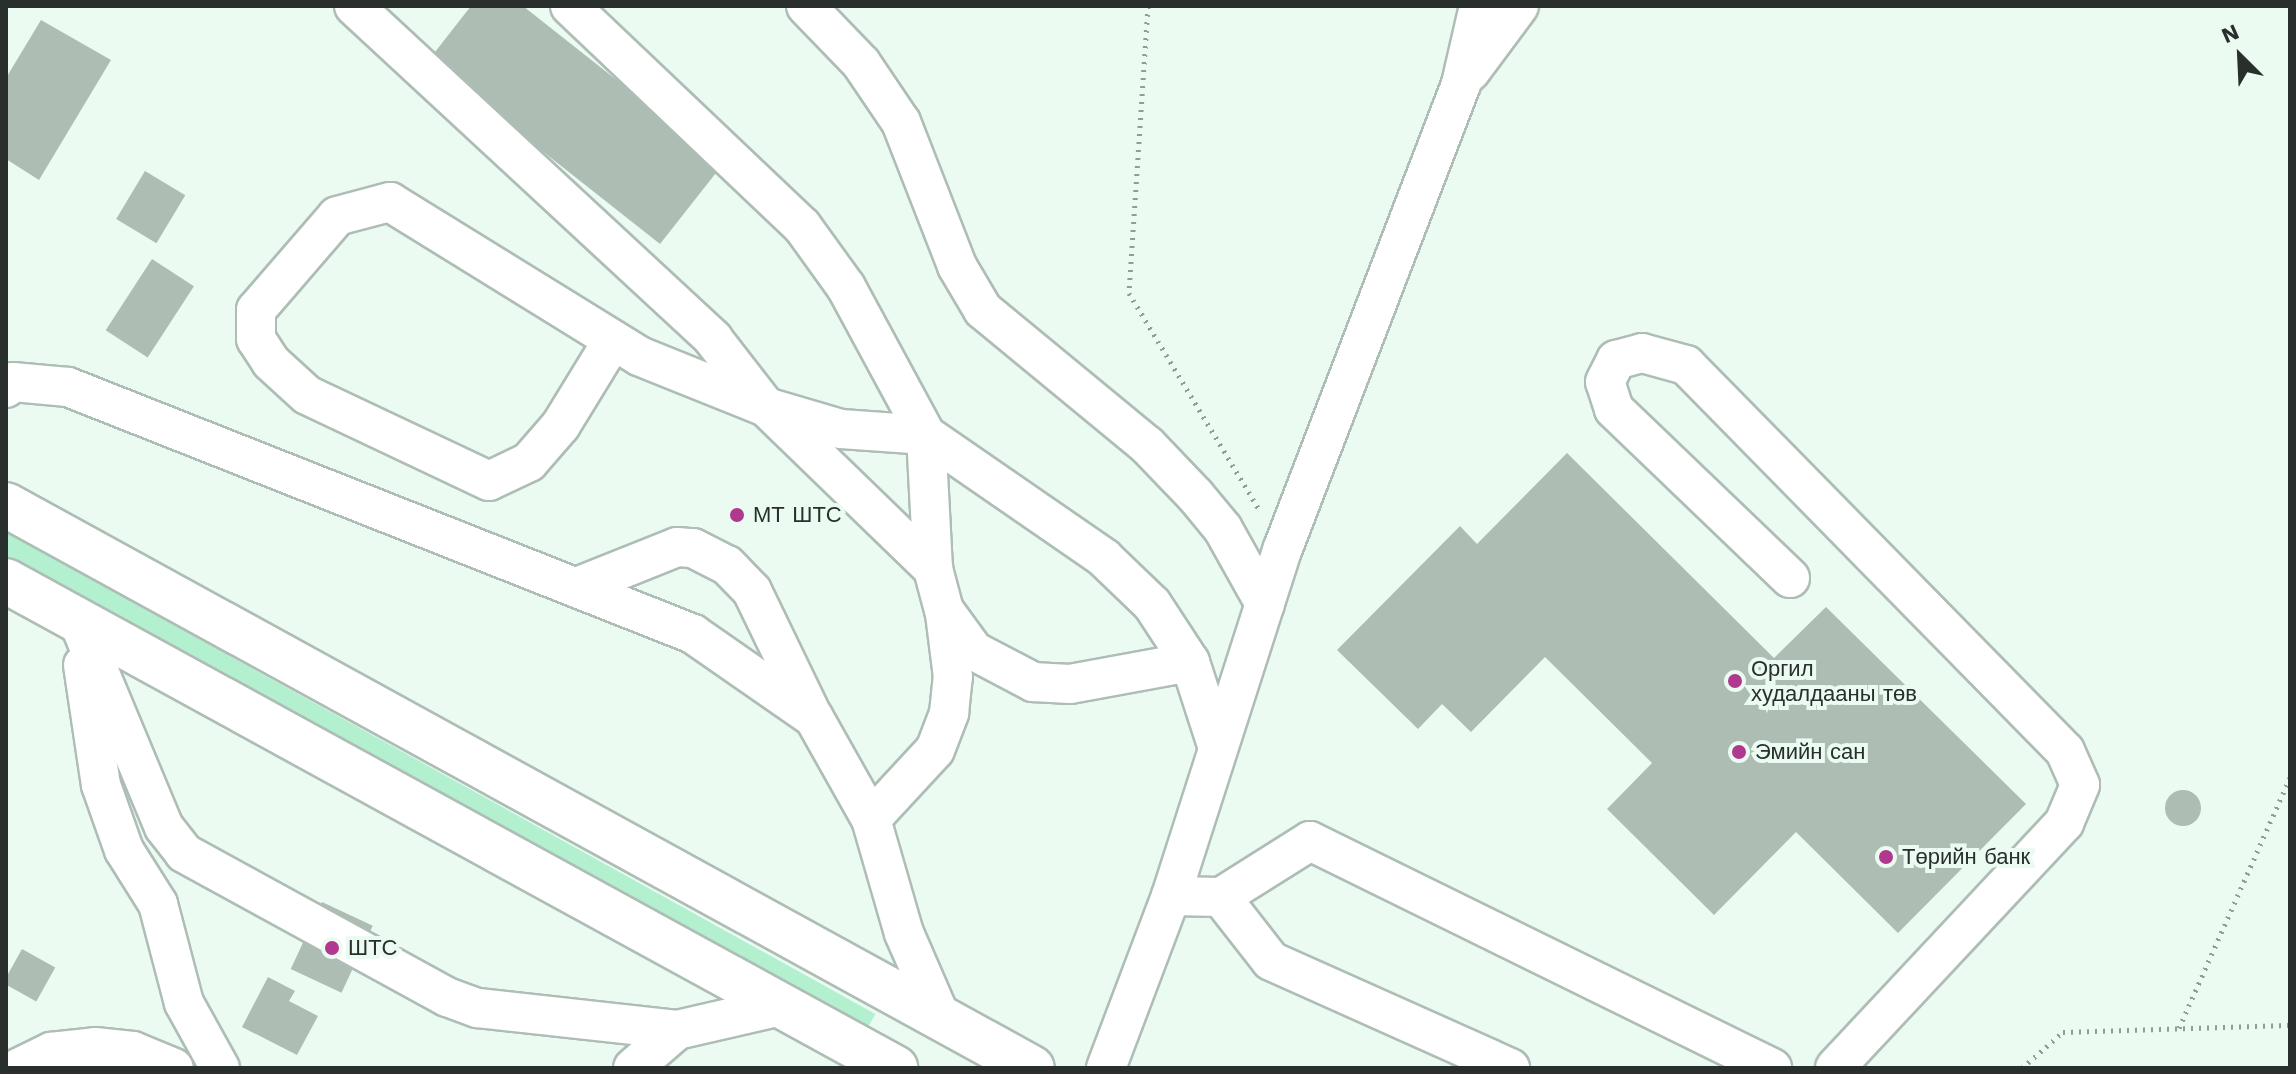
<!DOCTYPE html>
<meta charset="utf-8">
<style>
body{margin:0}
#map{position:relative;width:2296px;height:1074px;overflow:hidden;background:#ebfbf2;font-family:"Work Sans",sans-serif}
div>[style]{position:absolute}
.green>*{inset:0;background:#b3f0d0;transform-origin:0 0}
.building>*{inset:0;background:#aebdb4;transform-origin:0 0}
.round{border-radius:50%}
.path>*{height:5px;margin-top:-2.5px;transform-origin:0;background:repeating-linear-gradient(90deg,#919c96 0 2px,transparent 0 8px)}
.roads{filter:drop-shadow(2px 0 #aebdb5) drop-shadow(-2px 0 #aebdb5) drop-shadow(0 2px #aebdb5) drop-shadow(0 -2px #aebdb5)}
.minor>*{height:38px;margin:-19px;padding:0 19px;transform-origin:19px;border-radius:19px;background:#fff}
.highway>*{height:44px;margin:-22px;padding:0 22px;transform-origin:22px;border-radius:22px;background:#fff}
.dots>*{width:22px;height:22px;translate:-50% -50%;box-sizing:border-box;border:4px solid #ebfbf2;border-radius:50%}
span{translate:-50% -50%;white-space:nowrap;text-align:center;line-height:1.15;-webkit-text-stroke:8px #ebfbf2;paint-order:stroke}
.poi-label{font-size:22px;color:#292f2c}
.left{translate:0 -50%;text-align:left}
.frame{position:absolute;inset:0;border:8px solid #292f2c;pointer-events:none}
.north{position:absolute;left:2200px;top:16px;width:80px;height:80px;-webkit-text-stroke:6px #ebfbf2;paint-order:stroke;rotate:336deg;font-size:22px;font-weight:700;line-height:32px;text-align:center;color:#292f2c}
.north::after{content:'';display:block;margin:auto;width:28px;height:36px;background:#292f2c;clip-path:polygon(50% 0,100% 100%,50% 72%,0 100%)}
</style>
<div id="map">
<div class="green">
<div style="left:6px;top:532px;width:994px;height:27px;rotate:29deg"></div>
</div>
<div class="building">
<div style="clip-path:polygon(471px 6px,523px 6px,723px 164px,660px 244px,428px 61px)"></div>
<div style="clip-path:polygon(41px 20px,111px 60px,39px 180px,6px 159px,6px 78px)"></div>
<div style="left:145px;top:171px;width:47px;height:56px;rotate:31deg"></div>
<div style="left:152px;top:259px;width:50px;height:85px;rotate:33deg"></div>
<div style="clip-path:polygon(1567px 453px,1774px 658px,1826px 607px,2026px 804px,1898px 933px,1796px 832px,1714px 915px,1607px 809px,1652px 763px,1545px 657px,1471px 732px,1442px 704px,1418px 729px,1337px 650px,1460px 526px,1477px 544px)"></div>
<div class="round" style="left:2165px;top:790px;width:36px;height:36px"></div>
<div style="left:322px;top:902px;width:56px;height:74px;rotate:25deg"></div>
<div style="left:22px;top:949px;width:38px;height:39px;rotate:29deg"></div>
<div style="clip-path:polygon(268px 977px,295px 991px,289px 1001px,318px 1016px,297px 1055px,242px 1027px)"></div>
</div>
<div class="path">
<div style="left:1148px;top:6px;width:288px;rotate:93.8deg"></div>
<div style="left:1129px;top:293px;width:252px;rotate:59deg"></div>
<div style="left:2179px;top:1028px;width:274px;rotate:-66.1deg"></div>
<div style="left:2022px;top:1068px;width:55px;rotate:-41.3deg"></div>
<div style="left:2063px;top:1032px;width:227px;rotate:-1.8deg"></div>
</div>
<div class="roads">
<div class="minor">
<div style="left:354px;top:6px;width:490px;rotate:42.8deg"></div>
<div style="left:713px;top:339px;width:86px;rotate:52.1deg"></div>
<div style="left:766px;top:407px;width:233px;rotate:44.1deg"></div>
<div style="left:570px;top:6px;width:320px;rotate:43.5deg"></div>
<div style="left:802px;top:226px;width:75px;rotate:54.2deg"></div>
<div style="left:846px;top:287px;width:168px;rotate:61.6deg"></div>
<div style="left:926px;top:435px;width:134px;rotate:87deg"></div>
<div style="left:933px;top:569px;width:42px;rotate:75deg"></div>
<div style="left:944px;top:610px;width:51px;rotate:53.8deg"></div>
<div style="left:974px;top:651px;width:67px;rotate:27.7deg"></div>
<div style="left:1033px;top:682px;width:37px;rotate:3deg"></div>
<div style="left:1070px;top:684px;width:122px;rotate:-10.4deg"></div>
<div style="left:806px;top:6px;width:79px;rotate:46deg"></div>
<div style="left:861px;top:63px;width:71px;rotate:55.9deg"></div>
<div style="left:901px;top:122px;width:155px;rotate:68.7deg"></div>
<div style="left:957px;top:266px;width:51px;rotate:59.4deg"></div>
<div style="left:983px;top:310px;width:212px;rotate:39.5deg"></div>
<div style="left:1147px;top:445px;width:69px;rotate:46.2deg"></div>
<div style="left:1195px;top:495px;width:44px;rotate:50.5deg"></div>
<div style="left:1223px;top:529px;width:86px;rotate:60.8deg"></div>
<div style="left:1470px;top:72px;width:82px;rotate:-53.4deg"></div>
<div style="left:613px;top:340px;width:100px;rotate:121.5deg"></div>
<div style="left:561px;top:425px;width:49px;rotate:130.9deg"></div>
<div style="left:529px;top:462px;width:44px;rotate:154.6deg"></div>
<div style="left:489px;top:481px;width:201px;rotate:-154.7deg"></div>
<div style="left:307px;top:395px;width:49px;rotate:-137.5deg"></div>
<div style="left:271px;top:362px;width:27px;rotate:-123deg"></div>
<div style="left:256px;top:339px;width:29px;rotate:-90deg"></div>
<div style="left:256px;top:310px;width:124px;rotate:-49.2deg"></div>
<div style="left:337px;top:216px;width:55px;rotate:-14.8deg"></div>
<div style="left:390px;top:202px;width:293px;rotate:31.7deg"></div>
<div style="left:639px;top:356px;width:137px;rotate:21.9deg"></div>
<div style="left:766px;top:407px;width:78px;rotate:16.3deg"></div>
<div style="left:841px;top:429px;width:85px;rotate:4deg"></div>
<div style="left:926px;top:435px;width:216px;rotate:34.6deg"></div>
<div style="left:1104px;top:558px;width:66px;rotate:43.8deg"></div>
<div style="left:1152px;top:604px;width:69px;rotate:56.8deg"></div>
<div style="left:1190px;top:662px;width:90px;rotate:72deg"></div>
<div style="left:6px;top:388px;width:9px;rotate:-41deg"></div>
<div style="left:13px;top:382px;width:55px;rotate:5.2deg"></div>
<div style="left:68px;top:387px;width:672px;rotate:21.56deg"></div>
<div style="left:693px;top:634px;width:147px;rotate:34.8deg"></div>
<div style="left:814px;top:718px;width:116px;rotate:60.6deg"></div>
<div style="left:871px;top:819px;width:119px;rotate:73.9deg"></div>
<div style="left:904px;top:933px;width:93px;rotate:66.5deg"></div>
<div style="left:1790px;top:578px;width:244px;rotate:-136.2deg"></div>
<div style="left:1614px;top:409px;width:28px;rotate:-108deg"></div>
<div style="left:1605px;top:382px;width:25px;rotate:-63deg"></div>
<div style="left:1616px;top:360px;width:27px;rotate:-15deg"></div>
<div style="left:1642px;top:353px;width:46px;rotate:15.3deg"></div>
<div style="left:1686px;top:365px;width:541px;rotate:45.52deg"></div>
<div style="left:2065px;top:751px;width:37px;rotate:66deg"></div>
<div style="left:2080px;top:785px;width:41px;rotate:112.8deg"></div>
<div style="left:2064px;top:823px;width:335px;rotate:133.1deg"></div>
<div style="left:577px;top:587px;width:108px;rotate:-21.8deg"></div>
<div style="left:677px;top:547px;width:16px;rotate:4deg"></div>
<div style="left:693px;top:548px;width:38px;rotate:27deg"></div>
<div style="left:727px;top:565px;width:36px;rotate:46deg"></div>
<div style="left:752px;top:591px;width:138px;rotate:64.2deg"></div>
<div style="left:79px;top:623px;width:221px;rotate:67.4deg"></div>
<div style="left:164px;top:827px;width:33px;rotate:52deg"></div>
<div style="left:184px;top:853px;width:300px;rotate:28.7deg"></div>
<div style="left:447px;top:997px;width:33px;rotate:20deg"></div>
<div style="left:478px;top:1008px;width:200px;rotate:6.3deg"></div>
<div style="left:677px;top:1030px;width:107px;rotate:-13deg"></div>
<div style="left:83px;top:665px;width:121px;rotate:81.5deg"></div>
<div style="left:101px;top:785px;width:69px;rotate:70.5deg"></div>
<div style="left:124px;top:850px;width:64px;rotate:57.8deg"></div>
<div style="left:158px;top:904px;width:102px;rotate:75.3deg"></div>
<div style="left:184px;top:1003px;width:74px;rotate:61deg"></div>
<div style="left:871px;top:819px;width:94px;rotate:-47.2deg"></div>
<div style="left:935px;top:750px;width:40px;rotate:-69deg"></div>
<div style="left:949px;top:713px;width:36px;rotate:-84deg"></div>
<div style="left:953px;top:677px;width:64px;rotate:-97.2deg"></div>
<div style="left:1171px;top:896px;width:366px;rotate:-72.2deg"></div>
<div style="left:1283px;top:548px;width:497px;rotate:-69deg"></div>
<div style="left:1461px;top:84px;width:80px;rotate:-77deg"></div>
<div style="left:1221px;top:897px;width:81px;rotate:52deg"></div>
<div style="left:1271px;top:961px;width:262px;rotate:24.1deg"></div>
<div style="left:18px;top:1068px;width:37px;rotate:-26deg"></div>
<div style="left:51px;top:1052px;width:44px;rotate:-6.5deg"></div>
<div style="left:95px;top:1047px;width:38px;rotate:6deg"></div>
<div style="left:133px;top:1051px;width:44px;rotate:22.5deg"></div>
<div style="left:633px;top:1068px;width:58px;rotate:-40.8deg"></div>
<div style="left:1106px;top:1068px;width:184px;rotate:-69.3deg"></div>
<div style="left:1171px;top:896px;width:50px;rotate:1.1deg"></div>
<div style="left:1221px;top:897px;width:105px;rotate:-32.2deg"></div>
<div style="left:1310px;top:841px;width:515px;rotate:26.17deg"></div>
</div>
<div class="highway">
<div style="left:6px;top:505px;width:1170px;rotate:28.76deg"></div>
<div style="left:6px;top:581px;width:1014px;rotate:28.71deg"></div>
</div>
</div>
<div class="dots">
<div style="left:737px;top:515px;background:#b0388e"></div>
<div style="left:1735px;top:681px;background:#b0388e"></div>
<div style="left:1739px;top:752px;background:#b0388e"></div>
<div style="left:1886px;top:857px;background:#b0388e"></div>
<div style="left:332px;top:948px;background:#b0388e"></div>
</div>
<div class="poi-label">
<span class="left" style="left:753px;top:515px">МТ ШТС</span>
<span class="left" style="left:1751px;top:681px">Оргил<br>худалдааны төв</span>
<span class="left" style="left:1755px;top:752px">Эмийн сан</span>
<span class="left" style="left:1902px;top:857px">Төрийн банк</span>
<span class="left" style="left:348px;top:948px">ШТС</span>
</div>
<div class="frame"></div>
<div class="north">N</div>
</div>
